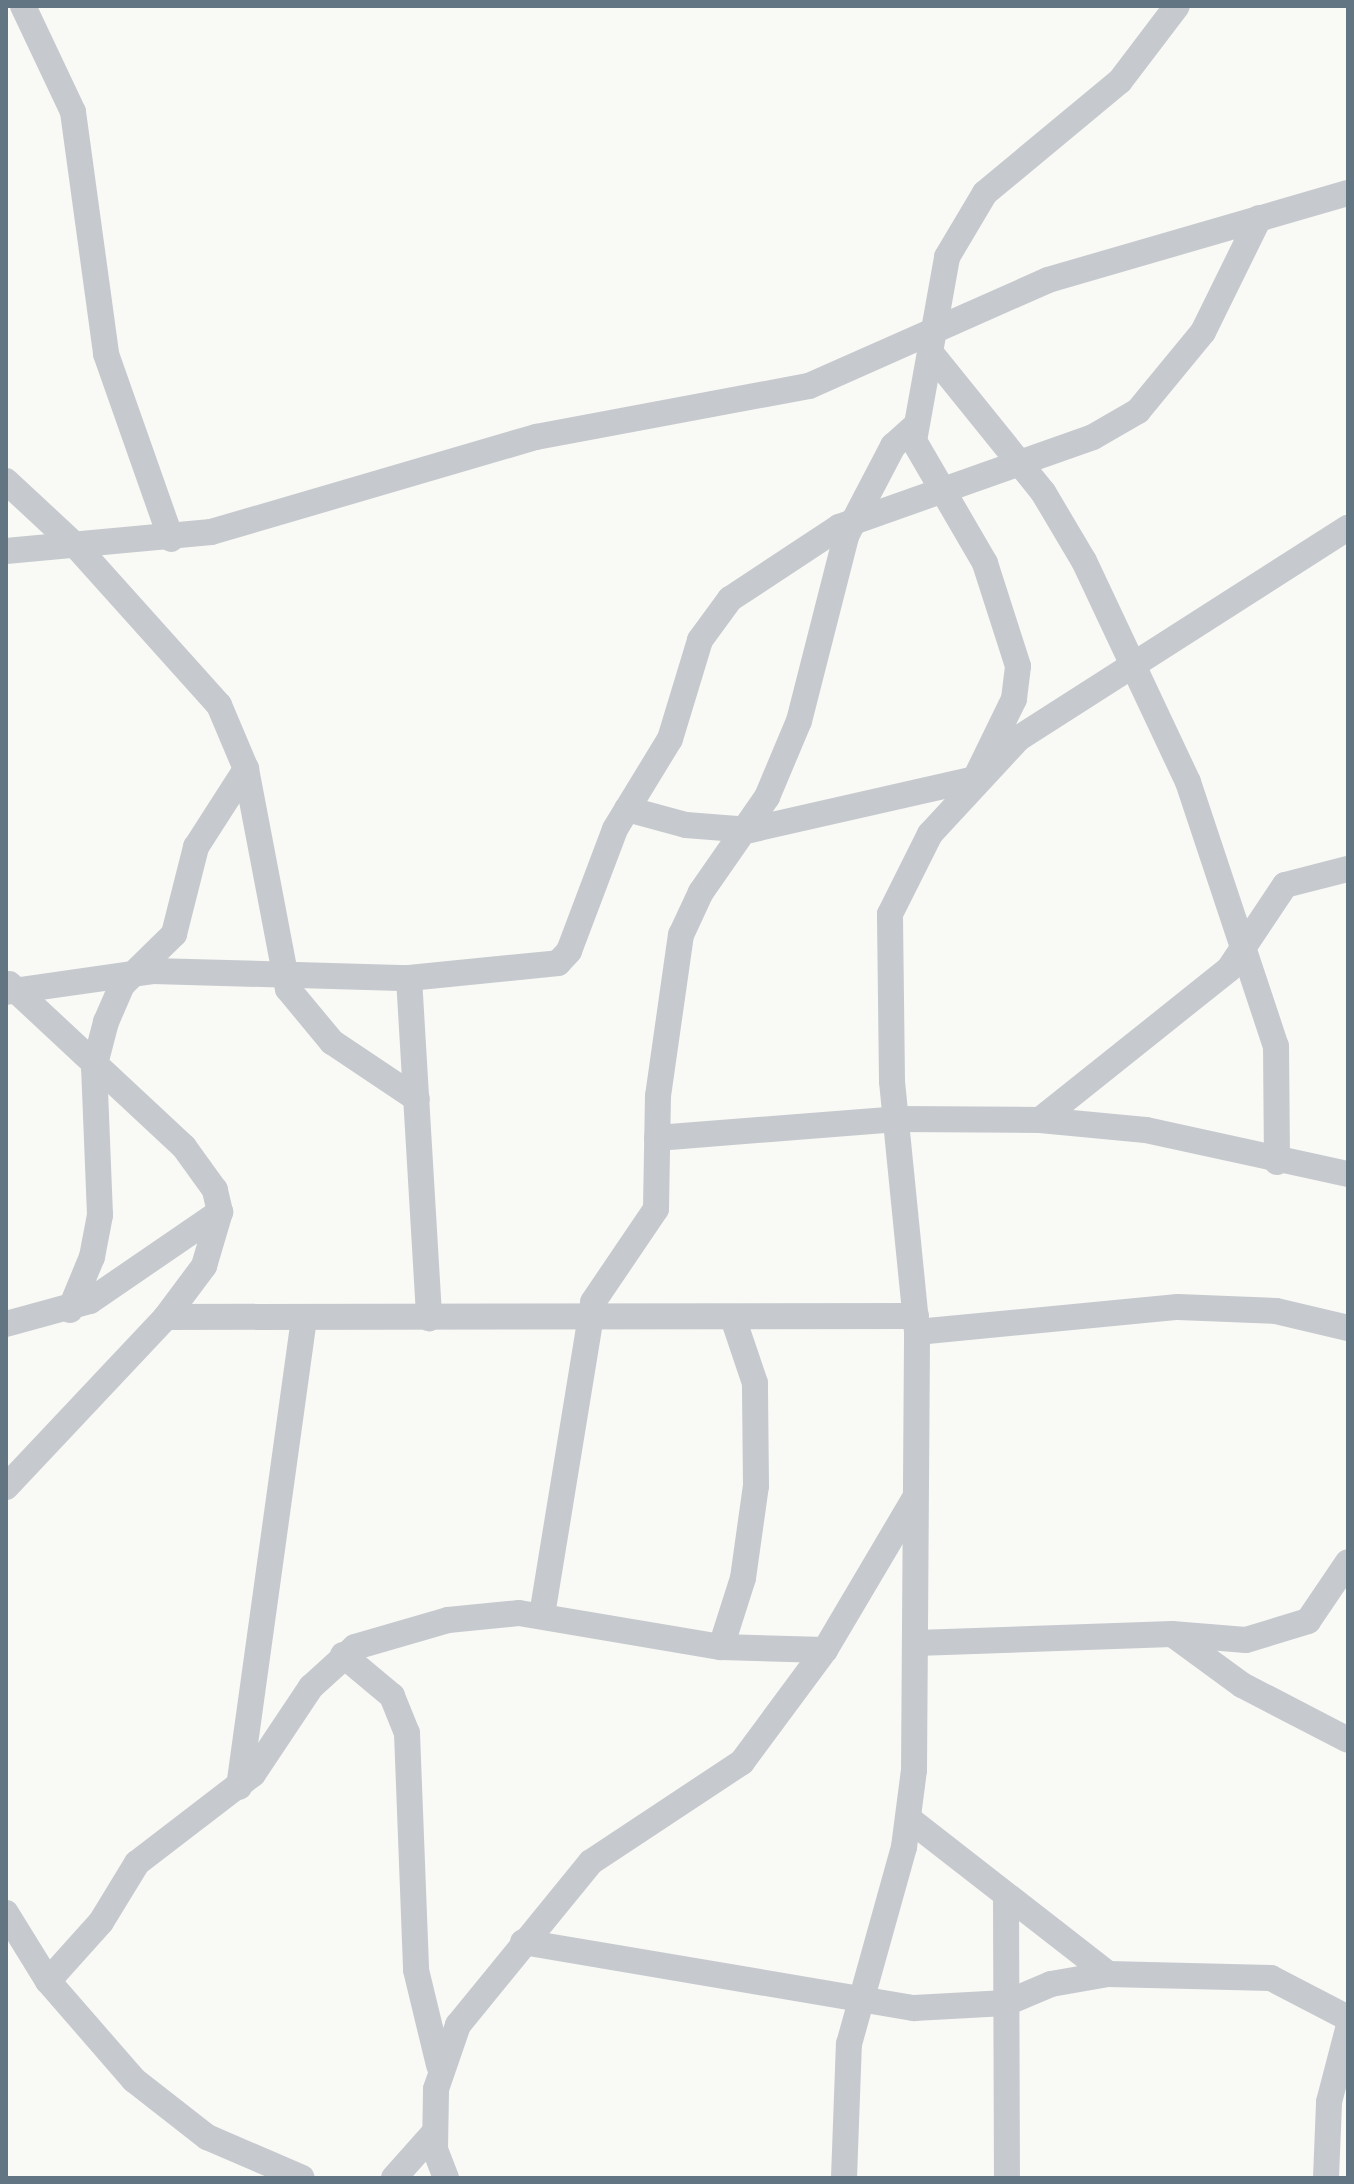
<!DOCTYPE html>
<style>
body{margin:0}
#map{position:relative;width:1354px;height:2184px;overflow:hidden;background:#f9f9f6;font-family:"Nunito Sans",sans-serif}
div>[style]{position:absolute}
.minor>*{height:26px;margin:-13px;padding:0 13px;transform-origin:13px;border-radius:13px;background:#c6cace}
span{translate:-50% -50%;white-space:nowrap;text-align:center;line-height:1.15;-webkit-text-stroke:8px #fff;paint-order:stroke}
.frame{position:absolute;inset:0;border:8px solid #627583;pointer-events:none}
</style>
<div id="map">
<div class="minor">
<div style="left:23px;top:6px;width:117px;rotate:64.7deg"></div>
<div style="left:73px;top:112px;width:244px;rotate:82.2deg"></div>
<div style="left:106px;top:354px;width:196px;rotate:70.6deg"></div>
<div style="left:930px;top:352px;width:180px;rotate:51.1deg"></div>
<div style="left:1043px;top:492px;width:80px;rotate:59.3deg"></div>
<div style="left:1084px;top:561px;width:244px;rotate:64.8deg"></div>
<div style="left:1188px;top:782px;width:278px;rotate:71.6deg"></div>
<div style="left:1276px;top:1046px;width:116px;rotate:89.5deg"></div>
<div style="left:6px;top:481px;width:98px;rotate:42.9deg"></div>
<div style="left:78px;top:548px;width:211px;rotate:48.1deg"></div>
<div style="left:219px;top:705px;width:69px;rotate:67.1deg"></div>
<div style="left:246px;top:769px;width:224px;rotate:79.2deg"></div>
<div style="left:288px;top:989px;width:69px;rotate:50.3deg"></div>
<div style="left:332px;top:1042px;width:102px;rotate:33.8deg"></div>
<div style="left:6px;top:551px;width:206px;rotate:-5.3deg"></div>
<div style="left:211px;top:532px;width:339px;rotate:-16.3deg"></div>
<div style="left:536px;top:437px;width:278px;rotate:-10.6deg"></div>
<div style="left:809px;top:386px;width:261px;rotate:-23.9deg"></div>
<div style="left:1048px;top:280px;width:312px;rotate:-16.2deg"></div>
<div style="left:627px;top:809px;width:61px;rotate:15.2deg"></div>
<div style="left:686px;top:825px;width:64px;rotate:4.5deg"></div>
<div style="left:750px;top:830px;width:231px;rotate:-12.8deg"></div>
<div style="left:975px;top:779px;width:89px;rotate:-64deg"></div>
<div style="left:1014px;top:699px;width:33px;rotate:-83deg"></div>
<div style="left:1018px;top:666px;width:108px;rotate:-107.8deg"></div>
<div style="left:985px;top:563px;width:141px;rotate:-120.2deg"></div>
<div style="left:914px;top:441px;width:187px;rotate:-79.8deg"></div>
<div style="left:947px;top:257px;width:74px;rotate:-59.3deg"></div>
<div style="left:985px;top:193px;width:175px;rotate:-39.7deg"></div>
<div style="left:1120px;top:81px;width:94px;rotate:-52.8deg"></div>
<div style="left:409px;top:978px;width:341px;rotate:86.6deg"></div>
<div style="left:6px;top:992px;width:148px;rotate:-8.1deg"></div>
<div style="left:153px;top:971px;width:256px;rotate:1.6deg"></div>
<div style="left:409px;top:978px;width:150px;rotate:-5.7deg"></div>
<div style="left:558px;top:963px;width:16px;rotate:-47deg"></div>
<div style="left:569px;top:951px;width:130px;rotate:-69.3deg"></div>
<div style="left:615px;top:829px;width:105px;rotate:-58.6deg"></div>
<div style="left:670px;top:739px;width:103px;rotate:-73.1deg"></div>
<div style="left:700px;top:640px;width:51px;rotate:-53.8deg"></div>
<div style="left:730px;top:599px;width:131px;rotate:-33.4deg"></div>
<div style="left:839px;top:527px;width:269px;rotate:-19.5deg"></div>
<div style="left:1093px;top:437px;width:52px;rotate:-30deg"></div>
<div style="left:1138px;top:411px;width:102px;rotate:-50.6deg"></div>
<div style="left:1203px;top:332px;width:127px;rotate:-63.8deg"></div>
<div style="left:1040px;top:1120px;width:242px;rotate:-38.6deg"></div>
<div style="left:1229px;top:969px;width:101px;rotate:-56.3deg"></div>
<div style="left:1285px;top:885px;width:65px;rotate:-14.3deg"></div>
<div style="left:657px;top:1138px;width:241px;rotate:-4.5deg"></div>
<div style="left:897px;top:1119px;width:143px;rotate:0.4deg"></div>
<div style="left:1040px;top:1120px;width:106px;rotate:5.4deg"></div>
<div style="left:1146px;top:1130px;width:207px;rotate:12.3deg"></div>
<div style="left:70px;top:1310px;width:57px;rotate:-67.5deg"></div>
<div style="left:92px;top:1257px;width:43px;rotate:-79.2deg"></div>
<div style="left:100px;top:1215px;width:147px;rotate:-92.3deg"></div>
<div style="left:94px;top:1068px;width:48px;rotate:-75.4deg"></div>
<div style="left:106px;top:1022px;width:40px;rotate:-66.6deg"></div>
<div style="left:122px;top:985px;width:73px;rotate:-44.4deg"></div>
<div style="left:174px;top:934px;width:90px;rotate:-75.8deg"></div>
<div style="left:196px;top:847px;width:93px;rotate:-57.3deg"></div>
<div style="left:166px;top:1317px;width:750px;rotate:-0.08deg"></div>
<div style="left:6px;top:1324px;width:87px;rotate:-15.3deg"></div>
<div style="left:90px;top:1301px;width:158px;rotate:-34.4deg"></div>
<div style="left:917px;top:1332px;width:262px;rotate:-5.5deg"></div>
<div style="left:1178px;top:1307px;width:98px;rotate:2.3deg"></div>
<div style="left:1276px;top:1311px;width:74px;rotate:13.3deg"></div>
<div style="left:6px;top:1487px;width:233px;rotate:-46.7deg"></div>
<div style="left:166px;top:1317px;width:64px;rotate:-53.3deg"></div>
<div style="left:204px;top:1266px;width:56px;rotate:-73.5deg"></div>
<div style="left:220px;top:1212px;width:23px;rotate:-103deg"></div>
<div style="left:215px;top:1190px;width:53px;rotate:-125.8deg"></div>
<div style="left:184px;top:1147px;width:239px;rotate:-137deg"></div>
<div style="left:542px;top:1615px;width:317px;rotate:-80.7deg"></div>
<div style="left:593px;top:1302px;width:112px;rotate:-55.9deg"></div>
<div style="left:656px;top:1209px;width:113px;rotate:-89deg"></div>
<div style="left:658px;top:1096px;width:163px;rotate:-81.9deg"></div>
<div style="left:681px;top:935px;width:47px;rotate:-65.1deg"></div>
<div style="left:701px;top:892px;width:116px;rotate:-55.2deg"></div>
<div style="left:767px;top:797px;width:82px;rotate:-67.2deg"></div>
<div style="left:799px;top:721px;width:191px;rotate:-75.7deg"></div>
<div style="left:846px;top:536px;width:102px;rotate:-62.4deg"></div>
<div style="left:893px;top:446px;width:27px;rotate:-42deg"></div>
<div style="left:1175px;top:1636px;width:83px;rotate:36.2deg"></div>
<div style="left:1242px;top:1685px;width:119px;rotate:27.4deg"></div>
<div style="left:917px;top:1643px;width:255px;rotate:-2deg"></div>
<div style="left:1172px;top:1634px;width:74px;rotate:4.6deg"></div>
<div style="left:1246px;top:1640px;width:65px;rotate:-17deg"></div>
<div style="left:1308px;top:1621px;width:71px;rotate:-55.9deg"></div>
<div style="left:721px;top:1647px;width:72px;rotate:-72.3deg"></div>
<div style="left:743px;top:1578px;width:93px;rotate:-82deg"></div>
<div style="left:756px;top:1486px;width:103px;rotate:-90.6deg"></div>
<div style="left:755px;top:1383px;width:65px;rotate:-108.7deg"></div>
<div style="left:343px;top:1655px;width:64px;rotate:39.9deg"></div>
<div style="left:392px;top:1696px;width:40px;rotate:68deg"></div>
<div style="left:407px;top:1733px;width:237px;rotate:87.8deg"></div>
<div style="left:416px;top:1970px;width:98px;rotate:76.4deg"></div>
<div style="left:239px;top:1787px;width:472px;rotate:-82.1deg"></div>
<div style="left:909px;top:1819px;width:252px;rotate:37.9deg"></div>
<div style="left:1108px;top:1974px;width:163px;rotate:1.4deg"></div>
<div style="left:1271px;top:1978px;width:87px;rotate:27.5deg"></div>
<div style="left:1006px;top:1897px;width:281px;rotate:89.8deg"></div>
<div style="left:6px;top:1913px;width:80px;rotate:58.3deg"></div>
<div style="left:48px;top:1981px;width:131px;rotate:49deg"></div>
<div style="left:134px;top:2080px;width:93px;rotate:38deg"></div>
<div style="left:207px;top:2137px;width:103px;rotate:23.3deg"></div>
<div style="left:523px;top:1942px;width:397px;rotate:9.6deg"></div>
<div style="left:914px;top:2008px;width:92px;rotate:-3.1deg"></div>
<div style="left:1006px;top:2003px;width:49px;rotate:-22.9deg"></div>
<div style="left:1051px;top:1984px;width:58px;rotate:-10deg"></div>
<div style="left:48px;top:1981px;width:79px;rotate:-48.1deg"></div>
<div style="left:101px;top:1922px;width:69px;rotate:-58.6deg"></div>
<div style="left:137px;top:1863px;width:146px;rotate:-37.5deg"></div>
<div style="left:253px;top:1774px;width:105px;rotate:-56.3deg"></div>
<div style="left:311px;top:1687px;width:59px;rotate:-42.3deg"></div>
<div style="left:355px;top:1647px;width:97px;rotate:-16.2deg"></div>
<div style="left:448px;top:1620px;width:71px;rotate:-5.6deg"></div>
<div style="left:519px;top:1613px;width:205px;rotate:9.6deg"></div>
<div style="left:721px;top:1647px;width:104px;rotate:1.7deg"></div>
<div style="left:394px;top:2178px;width:60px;rotate:-48.4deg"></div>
<div style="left:446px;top:2178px;width:31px;rotate:-111deg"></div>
<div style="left:435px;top:2149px;width:60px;rotate:-89deg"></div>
<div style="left:436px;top:2089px;width:68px;rotate:-71deg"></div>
<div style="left:458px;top:2025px;width:210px;rotate:-50.8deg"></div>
<div style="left:591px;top:1862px;width:181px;rotate:-33.5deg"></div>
<div style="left:742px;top:1762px;width:139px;rotate:-53.5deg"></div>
<div style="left:825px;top:1650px;width:177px;rotate:-59.4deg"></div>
<div style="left:844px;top:2178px;width:134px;rotate:-87.9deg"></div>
<div style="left:849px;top:2044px;width:205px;rotate:-74.4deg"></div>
<div style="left:904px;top:1847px;width:78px;rotate:-82.6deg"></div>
<div style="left:914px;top:1770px;width:438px;rotate:-89.6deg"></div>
<div style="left:917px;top:1332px;width:252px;rotate:-95.7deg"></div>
<div style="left:892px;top:1081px;width:167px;rotate:-90.7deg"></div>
<div style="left:890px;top:914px;width:89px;rotate:-63.4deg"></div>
<div style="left:930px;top:834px;width:131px;rotate:-47.2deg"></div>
<div style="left:1019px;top:738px;width:390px;rotate:-32.6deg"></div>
<div style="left:1326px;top:2178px;width:76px;rotate:-87.7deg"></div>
<div style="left:1329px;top:2102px;width:75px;rotate:-75.4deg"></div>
</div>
<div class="frame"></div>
</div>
